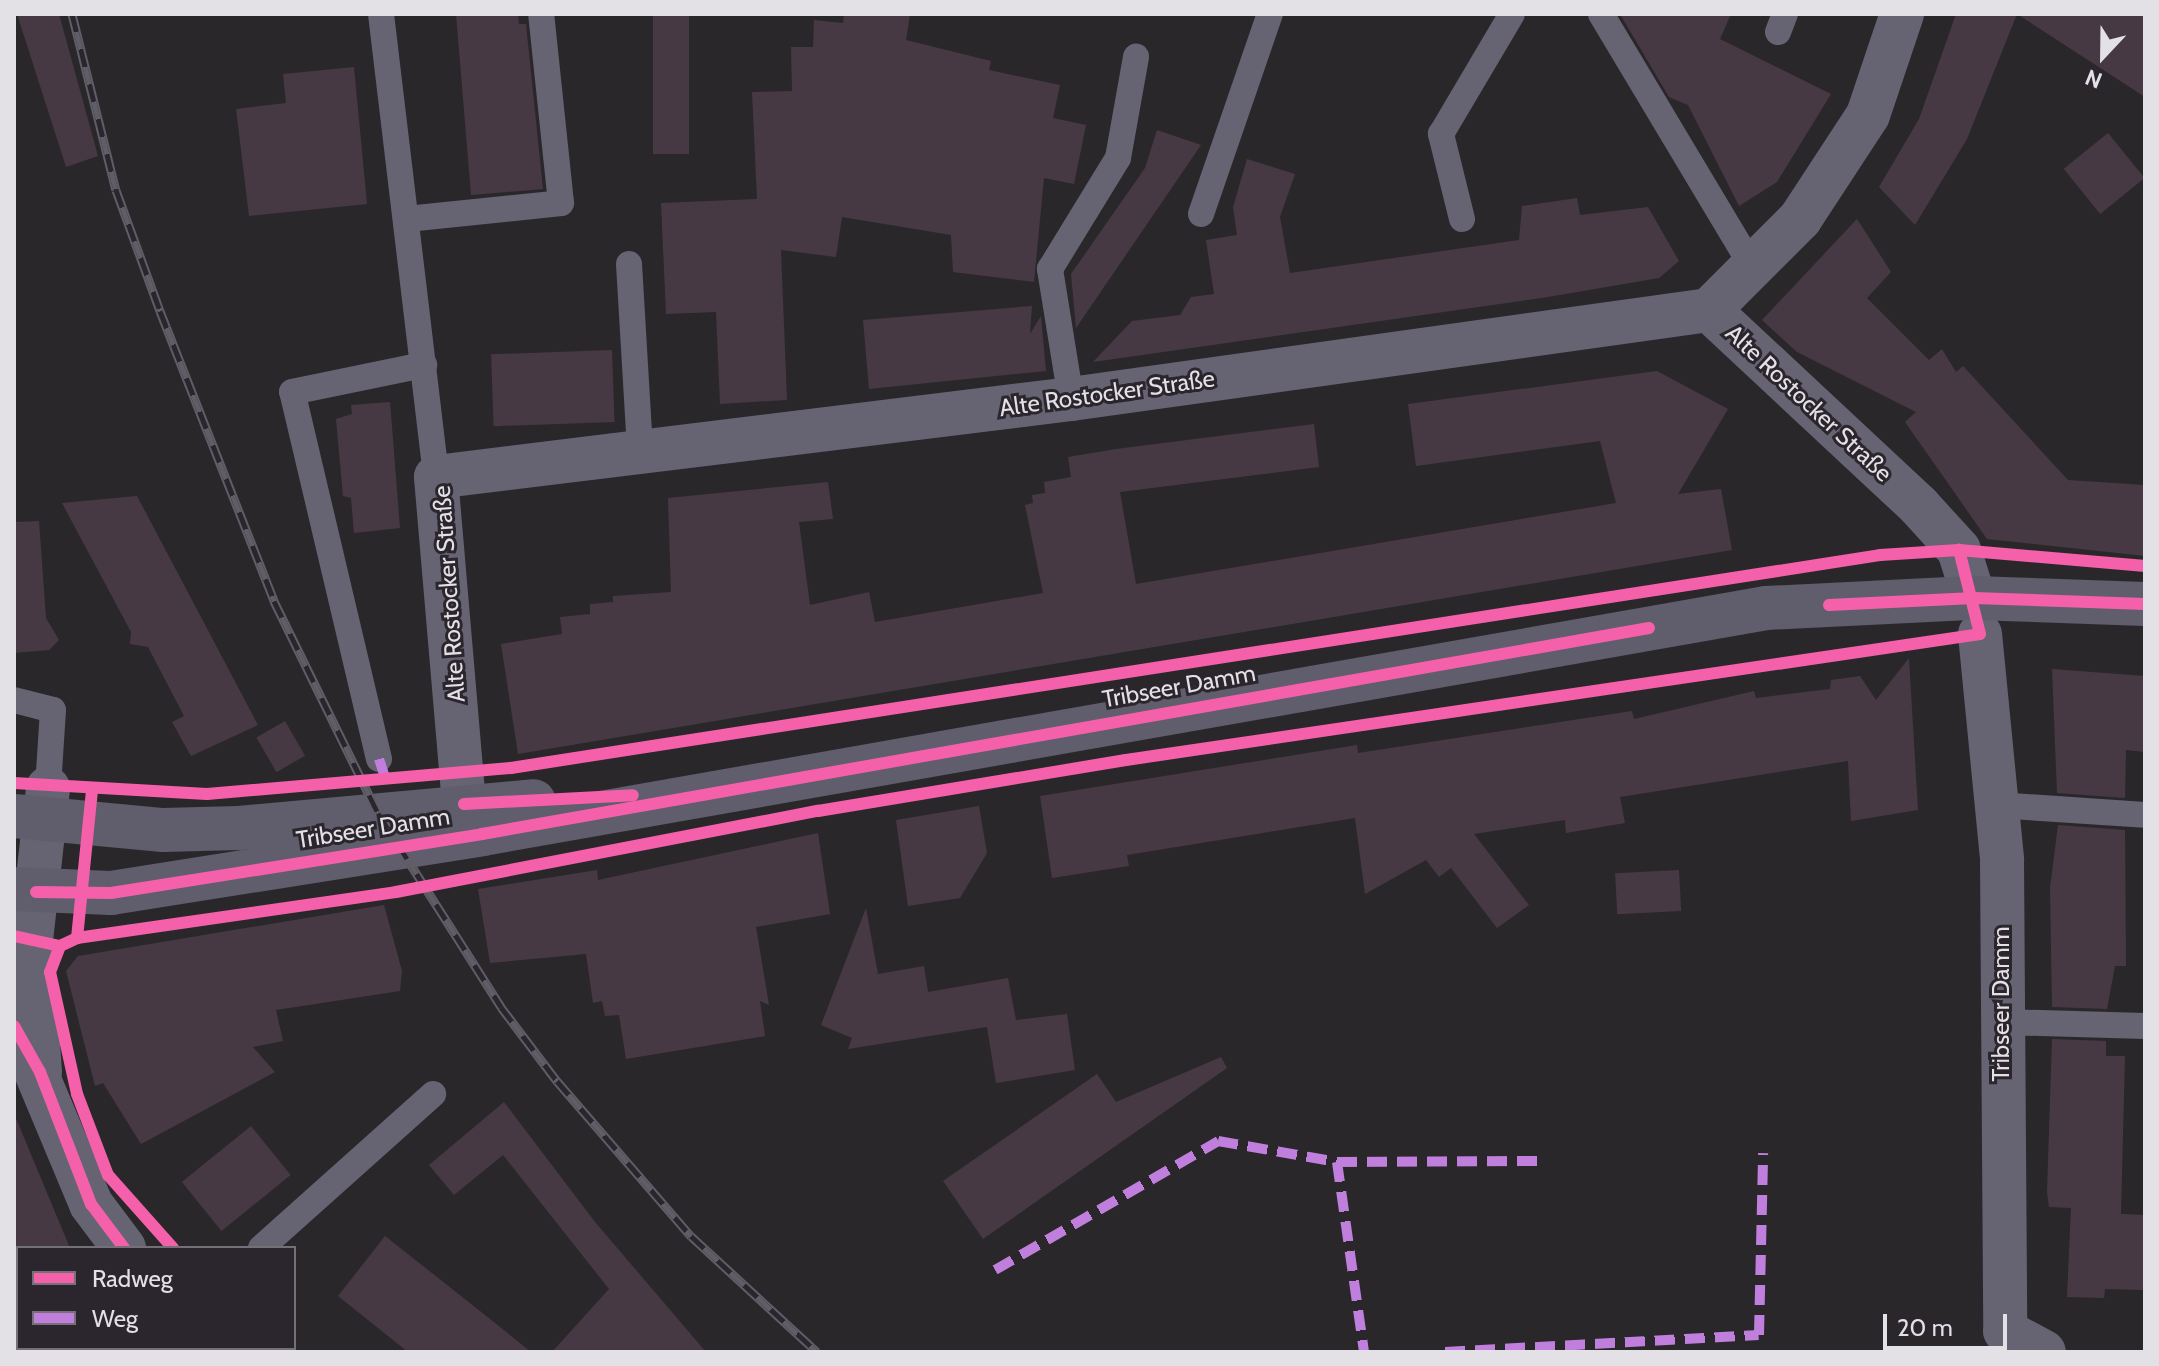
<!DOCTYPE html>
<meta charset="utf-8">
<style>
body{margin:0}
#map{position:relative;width:2159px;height:1366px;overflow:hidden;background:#2a272b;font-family:Cabin,sans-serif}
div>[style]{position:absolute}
.building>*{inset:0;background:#473943;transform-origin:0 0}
.lane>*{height:26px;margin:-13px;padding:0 13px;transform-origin:13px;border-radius:13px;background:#666473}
.street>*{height:44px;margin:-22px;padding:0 22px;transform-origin:22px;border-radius:22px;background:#666473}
.secondary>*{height:44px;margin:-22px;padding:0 22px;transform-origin:22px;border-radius:22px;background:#605d6c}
.rail>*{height:9px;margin-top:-4.5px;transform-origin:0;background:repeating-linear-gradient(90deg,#2b252d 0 18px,#5f5d66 0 36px);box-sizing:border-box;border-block:2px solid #5f5d66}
.quiet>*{height:10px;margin-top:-5px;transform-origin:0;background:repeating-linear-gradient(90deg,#c07fdc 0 20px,transparent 0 30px)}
.cycleway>*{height:12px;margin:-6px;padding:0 6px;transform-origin:6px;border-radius:6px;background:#f560ab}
span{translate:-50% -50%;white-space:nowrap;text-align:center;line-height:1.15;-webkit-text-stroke:6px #2b252d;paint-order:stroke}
.street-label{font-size:24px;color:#e4e1e6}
.frame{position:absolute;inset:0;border:16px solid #e4e1e6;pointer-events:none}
.legend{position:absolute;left:16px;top:1246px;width:280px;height:104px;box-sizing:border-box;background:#2b252d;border:2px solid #757077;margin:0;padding:10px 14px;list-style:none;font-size:24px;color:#e4e1e6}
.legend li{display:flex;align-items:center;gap:16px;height:40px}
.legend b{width:40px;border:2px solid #757077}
.north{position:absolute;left:2063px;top:16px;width:80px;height:80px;-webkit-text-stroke:6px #2b252d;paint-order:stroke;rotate:202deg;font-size:22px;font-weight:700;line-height:32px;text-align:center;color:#e4e1e6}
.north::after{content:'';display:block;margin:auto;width:28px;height:36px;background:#e4e1e6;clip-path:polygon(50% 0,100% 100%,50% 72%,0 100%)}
.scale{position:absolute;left:1883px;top:1314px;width:124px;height:36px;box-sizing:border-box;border:4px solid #e4e1e6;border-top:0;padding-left:10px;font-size:24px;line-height:28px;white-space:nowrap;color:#e4e1e6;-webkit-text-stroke:6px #2b252d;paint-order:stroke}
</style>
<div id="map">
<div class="building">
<div style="clip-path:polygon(17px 14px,59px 14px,98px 156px,66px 167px)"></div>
<div style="clip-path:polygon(456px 14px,518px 14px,519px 24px,526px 24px,543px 189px,471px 195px)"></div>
<div style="left:653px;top:14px;width:36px;height:140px"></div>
<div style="clip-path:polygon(844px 14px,910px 14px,906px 40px,991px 61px,989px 70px,1060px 85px,1053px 118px,1086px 125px,1074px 184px,1044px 178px,1034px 282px,953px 272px,951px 235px,842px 217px,836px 257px,781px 250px,787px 400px,720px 404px,716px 312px,666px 314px,661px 203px,757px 199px,752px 92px,792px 91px,791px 47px,813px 47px,814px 20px,843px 23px)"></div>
<div style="clip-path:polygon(1620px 14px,1731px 14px,1720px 39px,1831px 94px,1777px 182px,1739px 206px,1688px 105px,1669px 97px)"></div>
<div style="clip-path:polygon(1956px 14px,2145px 14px,2145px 97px,2017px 14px,1967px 139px,1915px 225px,1879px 187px,1919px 119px)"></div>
<div style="clip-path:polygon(354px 67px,367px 204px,249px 216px,236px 109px,286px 103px,283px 74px)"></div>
<div style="clip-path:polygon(1157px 130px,1201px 145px,1076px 328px,1071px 274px,1145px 168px)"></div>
<div style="left:2108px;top:133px;width:58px;height:57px;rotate:51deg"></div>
<div style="clip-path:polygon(1247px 159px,1295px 174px,1280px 217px,1290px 273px,1519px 240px,1522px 206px,1577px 198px,1580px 215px,1648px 207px,1679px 261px,1659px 278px,1548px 297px,1093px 362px,1132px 321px,1180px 315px,1191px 297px,1214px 294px,1206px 240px,1237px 235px,1233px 207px)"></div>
<div style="clip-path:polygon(1857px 219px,1891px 272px,1867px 298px,1929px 360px,1942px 349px,1956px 372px,1963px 366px,2068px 480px,2145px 485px,2145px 556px,1987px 539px,1905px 422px,1916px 412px,1797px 352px,1762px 320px)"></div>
<div style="clip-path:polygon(1032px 306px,1030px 334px,1041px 316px,1046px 371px,869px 389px,863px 320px)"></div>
<div style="left:612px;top:350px;width:72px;height:121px;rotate:88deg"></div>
<div style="clip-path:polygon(1657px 371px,1728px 409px,1678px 494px,1721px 489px,1732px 550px,518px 754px,501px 644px,562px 634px,560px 617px,590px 614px,590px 604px,613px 602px,613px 596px,671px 592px,668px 498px,828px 482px,833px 519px,799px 522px,810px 605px,869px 592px,875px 622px,1043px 593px,1025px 505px,1033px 503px,1032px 495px,1045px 493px,1044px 482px,1071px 477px,1068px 457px,1116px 449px,1314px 424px,1319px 467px,1120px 492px,1136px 584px,1616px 503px,1600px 441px,1416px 466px,1408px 404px)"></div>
<div style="clip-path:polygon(390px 402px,400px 528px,354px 533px,351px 498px,343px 496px,336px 419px,352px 414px,351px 405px)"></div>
<div style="clip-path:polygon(137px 496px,258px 725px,191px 756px,172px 722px,184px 716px,148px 647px,130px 644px,131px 632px,62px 503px)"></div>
<div style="clip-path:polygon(39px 521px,46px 618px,59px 640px,49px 650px,14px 653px,14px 522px)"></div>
<div style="clip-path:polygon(1909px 658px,1918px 810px,1851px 821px,1848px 761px,1620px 797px,1625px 823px,1566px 833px,1565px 820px,1474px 834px,1529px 905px,1497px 928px,1451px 868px,1439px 877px,1426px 860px,1365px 894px,1355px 818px,1127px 855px,1129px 866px,1052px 878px,1040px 796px,1357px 745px,1358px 753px,1632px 711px,1634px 719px,1754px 691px,1756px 698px,1830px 689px,1831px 680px,1860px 676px,1876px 700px)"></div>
<div style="clip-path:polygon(2052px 669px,2145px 676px,2145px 752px,2126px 750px,2125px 798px,2057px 793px)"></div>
<div style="left:285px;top:721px;width:40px;height:33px;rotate:60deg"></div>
<div style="clip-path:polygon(979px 806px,987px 853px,960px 898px,908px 906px,896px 820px)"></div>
<div style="clip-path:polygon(2058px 825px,2125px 830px,2126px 966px,2115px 966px,2107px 1009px,2052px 1007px,2050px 888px)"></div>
<div style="clip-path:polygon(818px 833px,830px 914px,756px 927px,769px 1005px,760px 1001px,765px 1036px,626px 1059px,619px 1015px,605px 1016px,602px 1001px,593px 1003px,586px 954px,490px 963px,478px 889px,597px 870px,598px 880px)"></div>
<div style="left:1679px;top:870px;width:41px;height:64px;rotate:87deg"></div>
<div style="clip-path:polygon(384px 905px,402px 971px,400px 991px,276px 1010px,283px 1041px,253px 1047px,275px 1072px,141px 1144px,103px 1083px,95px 1086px,66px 971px,78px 956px)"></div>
<div style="clip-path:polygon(866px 908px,878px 974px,924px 966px,928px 992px,1008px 978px,1016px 1020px,1067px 1014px,1075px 1070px,996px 1083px,987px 1027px,848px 1049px,852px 1038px,821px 1025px)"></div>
<div style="clip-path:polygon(2052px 1039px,2106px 1041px,2106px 1056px,2125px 1056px,2121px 1214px,2145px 1215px,2145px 1290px,2105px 1289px,2104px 1298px,2067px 1297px,2071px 1208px,2049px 1207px,2047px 1192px)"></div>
<div style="clip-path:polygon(1221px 1057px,1227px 1068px,983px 1239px,943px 1181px,1097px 1074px,1116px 1102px)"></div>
<div style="clip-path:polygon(504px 1102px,595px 1222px,706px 1352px,552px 1352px,609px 1289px,503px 1155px,454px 1195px,429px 1165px)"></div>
<div style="clip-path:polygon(14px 1116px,15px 1116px,70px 1248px,14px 1248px)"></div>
<div style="left:251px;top:1126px;width:63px;height:89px;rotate:51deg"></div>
<div style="clip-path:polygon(385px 1236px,480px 1311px,531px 1352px,408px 1352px,338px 1296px)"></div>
</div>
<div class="lane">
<div style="left:381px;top:14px;width:466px;rotate:83.2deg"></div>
<div style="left:1601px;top:14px;width:292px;rotate:59.1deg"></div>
<div style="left:1778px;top:32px;width:19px;rotate:-69deg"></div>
<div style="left:1201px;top:214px;width:212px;rotate:-71deg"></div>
<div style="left:407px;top:219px;width:155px;rotate:-5.9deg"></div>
<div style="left:561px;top:203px;width:190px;rotate:-96deg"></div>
<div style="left:1462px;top:219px;width:88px;rotate:-103.9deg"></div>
<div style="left:1441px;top:134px;width:139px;rotate:-59.4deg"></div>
<div style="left:629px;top:264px;width:187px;rotate:86.6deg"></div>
<div style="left:1071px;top:399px;width:132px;rotate:-99.2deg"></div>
<div style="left:1050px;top:269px;width:130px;rotate:-58.5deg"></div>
<div style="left:1118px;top:158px;width:103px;rotate:-79.9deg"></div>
<div style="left:14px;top:700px;width:40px;rotate:14.4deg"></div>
<div style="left:53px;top:710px;width:78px;rotate:93.7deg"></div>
<div style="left:379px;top:759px;width:377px;rotate:-103.3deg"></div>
<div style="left:292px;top:392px;width:135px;rotate:-11.6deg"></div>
<div style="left:1996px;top:805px;width:149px;rotate:3.8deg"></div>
<div style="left:2001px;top:1022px;width:144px;rotate:1.6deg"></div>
<div style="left:261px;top:1248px;width:231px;rotate:-41.8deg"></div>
</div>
<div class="street">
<div style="left:1709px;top:310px;width:287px;rotate:43deg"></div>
<div style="left:1919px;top:506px;width:59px;rotate:47.7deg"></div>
<div style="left:1959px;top:550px;width:50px;rotate:72.6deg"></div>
<div style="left:1709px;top:310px;width:129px;rotate:-45deg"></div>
<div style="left:1800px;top:219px;width:124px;rotate:-56.8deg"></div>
<div style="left:1868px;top:115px;width:107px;rotate:-71.4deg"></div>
<div style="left:1980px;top:634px;width:227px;rotate:84.4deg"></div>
<div style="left:2002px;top:860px;width:471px;rotate:89.6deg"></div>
<div style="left:2005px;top:1331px;width:44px;rotate:28.3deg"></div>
<div style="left:464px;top:804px;width:328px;rotate:-94.9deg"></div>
<div style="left:436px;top:477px;width:640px;rotate:-7deg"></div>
<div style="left:1071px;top:399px;width:644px;rotate:-7.94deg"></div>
<div style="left:25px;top:1046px;width:171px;rotate:67.3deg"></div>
<div style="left:91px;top:1204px;width:55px;rotate:53.1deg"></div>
<div style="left:40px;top:1072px;width:132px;rotate:-93.9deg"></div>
<div style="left:31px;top:940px;width:153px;rotate:-83.6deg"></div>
<div style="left:243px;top:1348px;width:6px;rotate:39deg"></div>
<div style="left:207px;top:1352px;width:4px;rotate:-63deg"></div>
</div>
<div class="secondary">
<div style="left:14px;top:816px;width:150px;rotate:5.4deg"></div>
<div style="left:163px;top:830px;width:76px;rotate:-1.5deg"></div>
<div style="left:239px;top:828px;width:296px;rotate:-5.2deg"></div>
<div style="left:14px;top:889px;width:97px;rotate:2.4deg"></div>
<div style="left:111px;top:893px;width:376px;rotate:-9deg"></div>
<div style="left:482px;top:834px;width:1304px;rotate:-9.98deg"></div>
<div style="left:1766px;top:608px;width:208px;rotate:-2.8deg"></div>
<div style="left:1974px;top:598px;width:171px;rotate:2deg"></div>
</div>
<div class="rail">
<div style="left:72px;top:14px;width:181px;rotate:76deg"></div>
<div style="left:116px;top:190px;width:129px;rotate:70deg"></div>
<div style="left:160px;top:311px;width:312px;rotate:68.5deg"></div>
<div style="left:274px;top:601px;width:236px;rotate:63.9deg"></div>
<div style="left:378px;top:813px;width:230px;rotate:57.6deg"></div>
<div style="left:501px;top:1007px;width:93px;rotate:52.9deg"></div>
<div style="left:557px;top:1081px;width:205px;rotate:49.2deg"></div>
<div style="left:691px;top:1236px;width:171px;rotate:42.6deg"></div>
</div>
<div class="quiet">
<div style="left:379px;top:759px;width:20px;rotate:72deg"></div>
<div style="left:1337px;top:1162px;width:192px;rotate:81.9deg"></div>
<div style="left:995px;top:1270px;width:258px;rotate:-30deg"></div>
<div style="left:1218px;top:1141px;width:121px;rotate:10deg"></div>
<div style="left:1337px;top:1162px;width:202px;rotate:-0.3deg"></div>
<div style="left:1445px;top:1352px;width:314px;rotate:-3.1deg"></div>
<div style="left:1759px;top:1335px;width:182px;rotate:-88.7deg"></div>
</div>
<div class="cycleway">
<div style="left:1829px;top:605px;width:145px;rotate:-2.8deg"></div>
<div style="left:1974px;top:598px;width:171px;rotate:2deg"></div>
<div style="left:14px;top:783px;width:193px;rotate:3.3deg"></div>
<div style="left:207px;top:794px;width:305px;rotate:-4.9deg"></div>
<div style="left:511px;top:768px;width:1385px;rotate:-8.84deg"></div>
<div style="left:1880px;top:555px;width:79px;rotate:-3.6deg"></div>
<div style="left:1959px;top:550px;width:187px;rotate:4.9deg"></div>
<div style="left:464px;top:804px;width:169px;rotate:-3deg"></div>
<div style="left:36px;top:892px;width:75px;rotate:0.8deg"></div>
<div style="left:111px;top:893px;width:376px;rotate:-9deg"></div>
<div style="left:482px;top:834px;width:1185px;rotate:-10.01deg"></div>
<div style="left:14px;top:936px;width:47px;rotate:12.3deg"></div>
<div style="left:60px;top:946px;width:19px;rotate:-25deg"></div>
<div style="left:77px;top:938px;width:322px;rotate:-8.2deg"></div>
<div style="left:396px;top:892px;width:430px;rotate:-10.9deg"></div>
<div style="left:818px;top:811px;width:312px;rotate:-9.4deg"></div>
<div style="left:1126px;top:760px;width:863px;rotate:-8.39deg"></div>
<div style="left:1980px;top:634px;width:87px;rotate:-104deg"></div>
<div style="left:77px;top:938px;width:148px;rotate:-84.2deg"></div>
<div style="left:60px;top:946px;width:28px;rotate:111deg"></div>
<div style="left:50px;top:972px;width:125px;rotate:77.5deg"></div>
<div style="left:77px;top:1094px;width:87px;rotate:69.1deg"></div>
<div style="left:108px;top:1175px;width:98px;rotate:48.3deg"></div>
<div style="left:14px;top:1026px;width:53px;rotate:60.5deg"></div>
<div style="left:40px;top:1072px;width:142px;rotate:68.9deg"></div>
<div style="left:91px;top:1204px;width:55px;rotate:53.1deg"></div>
</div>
<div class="street-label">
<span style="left:1107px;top:393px;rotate:-8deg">Alte Rostocker Straße</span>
<span style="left:1809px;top:403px;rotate:43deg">Alte Rostocker Straße</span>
<span style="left:449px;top:594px;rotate:-94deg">Alte Rostocker Straße</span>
<span style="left:1179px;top:686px;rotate:-10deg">Tribseer Damm</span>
<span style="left:373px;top:828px;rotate:-9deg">Tribseer Damm</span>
<span style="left:2001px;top:1004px;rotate:-90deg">Tribseer Damm</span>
</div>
<div class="frame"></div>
<ul class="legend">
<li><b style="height:10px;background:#f560ab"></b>Radweg</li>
<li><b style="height:10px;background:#c07fdc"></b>Weg</li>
</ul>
<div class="north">N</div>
<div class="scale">20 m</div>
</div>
